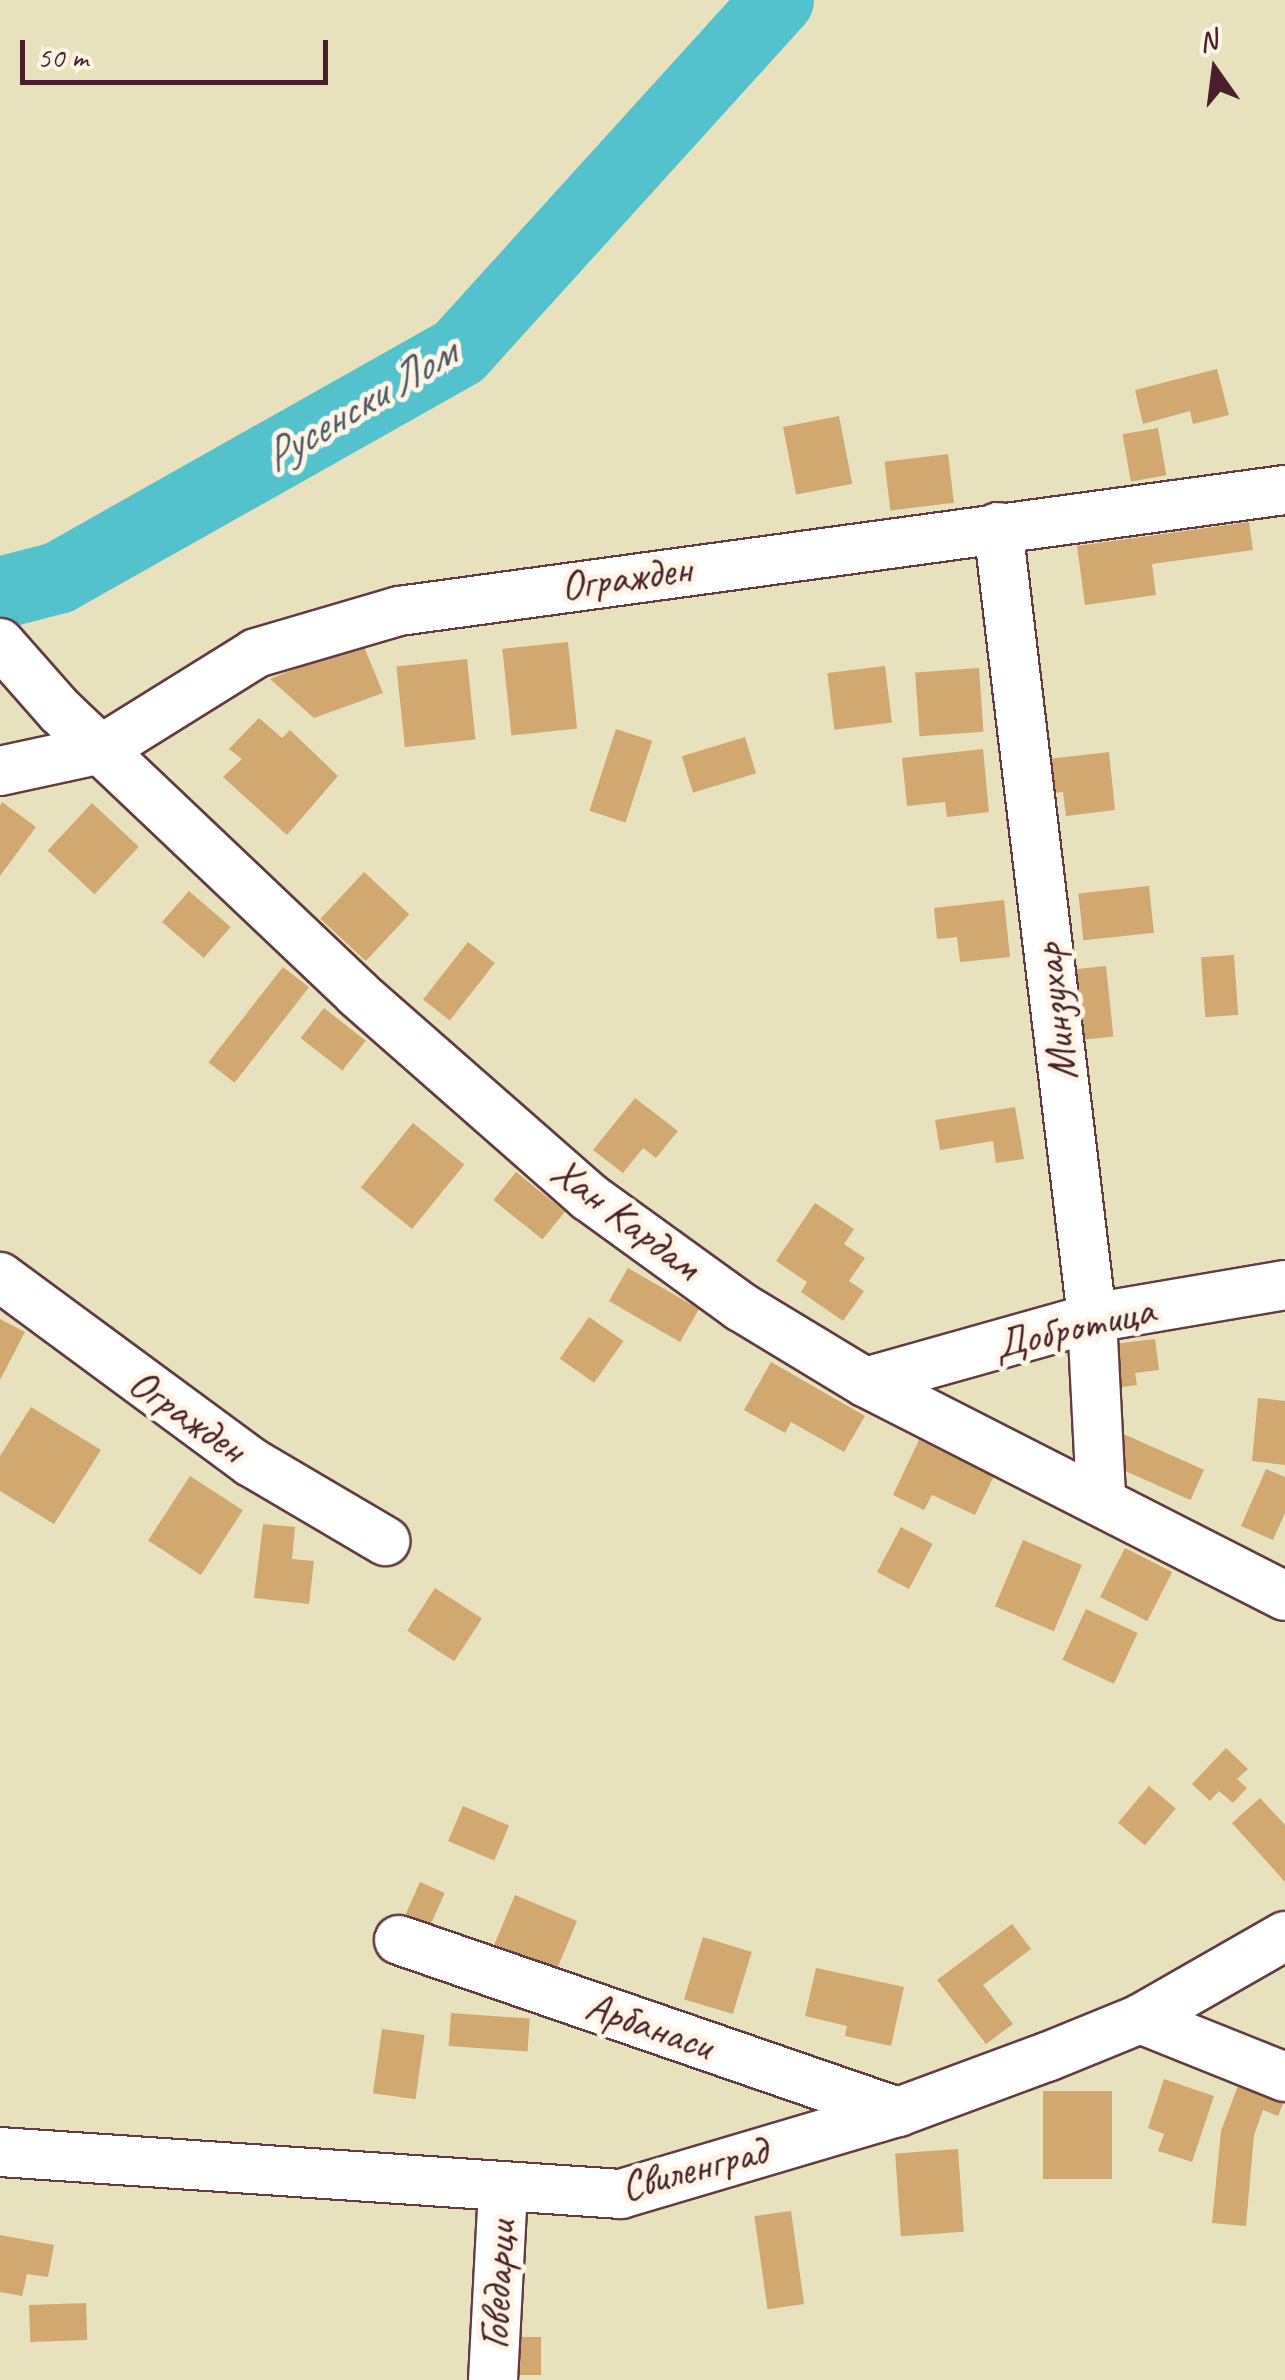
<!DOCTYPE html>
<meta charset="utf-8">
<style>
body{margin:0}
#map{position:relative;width:1285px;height:2380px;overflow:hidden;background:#e8e1be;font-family:Caveat,sans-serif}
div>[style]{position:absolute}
.river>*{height:72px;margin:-36px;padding:0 36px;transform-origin:36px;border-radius:36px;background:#54c2cc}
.building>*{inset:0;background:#d1a86f;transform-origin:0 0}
.roads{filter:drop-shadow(2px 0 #623c41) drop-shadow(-2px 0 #623c41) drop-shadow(0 2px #623c41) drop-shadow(0 -2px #623c41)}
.minor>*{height:48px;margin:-24px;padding:0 24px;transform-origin:24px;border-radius:24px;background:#fff}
span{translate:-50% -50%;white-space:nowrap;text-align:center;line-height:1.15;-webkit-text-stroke:10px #fcf5e5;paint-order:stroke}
.street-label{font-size:42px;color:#4a1f2b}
.water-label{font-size:45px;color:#4e5863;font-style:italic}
.north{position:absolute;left:1165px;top:20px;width:100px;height:100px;-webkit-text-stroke:8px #fcf5e5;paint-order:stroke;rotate:346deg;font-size:28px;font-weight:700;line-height:40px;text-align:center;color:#4a1f2b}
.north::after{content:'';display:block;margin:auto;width:35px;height:45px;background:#4a1f2b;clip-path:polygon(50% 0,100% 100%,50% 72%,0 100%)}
.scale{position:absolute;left:20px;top:40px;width:308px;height:45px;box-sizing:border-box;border:5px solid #4a1f2b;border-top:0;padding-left:12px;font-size:30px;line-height:35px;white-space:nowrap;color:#4a1f2b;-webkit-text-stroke:8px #fcf5e5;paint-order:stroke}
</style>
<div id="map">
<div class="river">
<div style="left:0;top:593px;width:60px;rotate:-14.5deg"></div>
<div style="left:58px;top:578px;width:460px;rotate:-29.4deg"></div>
<div style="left:459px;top:352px;width:475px;rotate:-47.8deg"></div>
</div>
<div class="building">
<div style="clip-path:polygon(1217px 369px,1229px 415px,1193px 424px,1190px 411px,1143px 424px,1135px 390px)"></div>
<div style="left:839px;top:416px;width:69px;height:57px;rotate:79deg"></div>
<div style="left:1158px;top:428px;width:48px;height:36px;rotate:80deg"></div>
<div style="left:948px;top:454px;width:49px;height:64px;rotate:83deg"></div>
<div style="clip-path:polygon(1249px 522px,1253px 550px,1152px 564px,1156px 595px,1085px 605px,1077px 546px)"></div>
<div style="clip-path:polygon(362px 642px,383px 693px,314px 718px,270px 679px)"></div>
<div style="left:568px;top:642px;width:87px;height:66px;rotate:84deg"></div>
<div style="left:467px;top:659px;width:81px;height:71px;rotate:84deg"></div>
<div style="left:885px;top:666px;width:57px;height:58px;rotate:83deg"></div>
<div style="left:979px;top:668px;width:64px;height:64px;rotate:86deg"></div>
<div style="clip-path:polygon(259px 718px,282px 738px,290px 730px,338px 776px,287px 835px,223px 777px,242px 759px,229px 749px)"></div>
<div style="left:616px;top:729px;width:38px;height:86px;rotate:18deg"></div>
<div style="left:745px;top:737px;width:38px;height:66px;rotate:73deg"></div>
<div style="clip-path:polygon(983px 749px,989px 812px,947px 817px,945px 802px,907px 806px,902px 758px)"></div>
<div style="clip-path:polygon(1109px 752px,1115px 810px,1066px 816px,1063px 792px,1043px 794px,1039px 760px)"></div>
<div style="clip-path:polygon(2px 802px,36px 827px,0 876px,0 806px)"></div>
<div style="left:92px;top:803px;width:64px;height:65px;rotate:43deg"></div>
<div style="left:364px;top:872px;width:62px;height:64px;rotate:43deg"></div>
<div style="left:1149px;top:886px;width:47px;height:71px;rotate:84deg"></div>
<div style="left:189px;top:891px;width:55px;height:41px;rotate:41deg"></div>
<div style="clip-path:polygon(1004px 900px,1010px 957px,960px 962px,957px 937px,937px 939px,934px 908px)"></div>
<div style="left:468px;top:942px;width:34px;height:73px;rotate:38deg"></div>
<div style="left:1234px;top:955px;width:60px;height:33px;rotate:86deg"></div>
<div style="left:1106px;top:966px;width:71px;height:46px;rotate:84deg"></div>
<div style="left:283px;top:967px;width:33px;height:121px;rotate:38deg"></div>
<div style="left:324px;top:1008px;width:53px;height:38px;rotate:38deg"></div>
<div style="clip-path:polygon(635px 1098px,678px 1131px,656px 1158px,643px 1148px,623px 1173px,593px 1150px)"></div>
<div style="clip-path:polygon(1015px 1107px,1024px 1159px,996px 1163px,993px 1141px,940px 1150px,935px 1120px)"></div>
<div style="left:413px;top:1123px;width:66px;height:83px;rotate:39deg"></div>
<div style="left:516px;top:1172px;width:63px;height:36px;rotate:39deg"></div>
<div style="clip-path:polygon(815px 1203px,854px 1229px,844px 1244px,865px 1258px,849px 1281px,864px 1291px,843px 1321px,801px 1292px,807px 1282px,776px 1261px)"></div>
<div style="left:628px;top:1268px;width:82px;height:38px;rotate:30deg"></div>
<div style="left:589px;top:1317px;width:42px;height:51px;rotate:35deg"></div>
<div style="clip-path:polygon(0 1319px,25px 1332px,0 1380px)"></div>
<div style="clip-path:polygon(1155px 1339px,1159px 1370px,1135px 1373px,1137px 1385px,1103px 1390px,1097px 1346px)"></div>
<div style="clip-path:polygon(771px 1362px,865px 1416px,844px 1452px,791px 1422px,785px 1433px,744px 1410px)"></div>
<div style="clip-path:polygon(1258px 1398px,1285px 1401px,1285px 1465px,1252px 1461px)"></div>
<div style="clip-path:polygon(31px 1407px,101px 1450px,54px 1524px,0 1491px,0 1456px)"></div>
<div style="left:1119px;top:1432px;width:93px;height:33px;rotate:24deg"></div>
<div style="clip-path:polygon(919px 1440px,994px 1476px,975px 1515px,932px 1495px,924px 1510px,893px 1495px)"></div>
<div style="clip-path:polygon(1266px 1469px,1285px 1477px,1285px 1513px,1273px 1540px,1241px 1526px)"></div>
<div style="left:190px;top:1476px;width:63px;height:77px;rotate:33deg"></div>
<div style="clip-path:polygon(263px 1524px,295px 1527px,292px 1559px,314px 1561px,309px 1604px,254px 1598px)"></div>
<div style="left:901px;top:1527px;width:36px;height:51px;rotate:28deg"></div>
<div style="left:1023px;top:1540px;width:64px;height:72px;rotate:23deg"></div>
<div style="left:1125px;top:1548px;width:53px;height:55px;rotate:27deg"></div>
<div style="left:435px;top:1588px;width:56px;height:51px;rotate:33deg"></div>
<div style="left:1086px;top:1609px;width:57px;height:56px;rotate:25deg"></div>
<div style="clip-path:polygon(1226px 1748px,1248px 1769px,1237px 1779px,1247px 1788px,1233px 1803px,1219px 1791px,1210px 1801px,1192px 1784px)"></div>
<div style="left:1149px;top:1786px;width:35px;height:48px;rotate:40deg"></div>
<div style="clip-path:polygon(1260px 1798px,1285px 1825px,1285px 1882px,1232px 1823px)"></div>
<div style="left:463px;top:1806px;width:50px;height:38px;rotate:23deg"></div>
<div style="left:420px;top:1882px;width:27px;height:39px;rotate:24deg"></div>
<div style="clip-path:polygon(515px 1895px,577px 1921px,557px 1969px,527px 1957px,520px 1976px,487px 1962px)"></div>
<div style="clip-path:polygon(1012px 1924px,1031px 1949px,983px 1985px,1013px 2024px,986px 2044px,937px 1980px)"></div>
<div style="left:703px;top:1937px;width:51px;height:65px;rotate:17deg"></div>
<div style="clip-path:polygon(816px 1968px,904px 1987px,891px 2046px,845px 2036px,847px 2026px,805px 2016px)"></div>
<div style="left:451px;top:2013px;width:79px;height:33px;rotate:4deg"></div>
<div style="left:382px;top:2029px;width:43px;height:65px;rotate:8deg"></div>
<div style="clip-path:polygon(1242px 2075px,1285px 2099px,1278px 2116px,1263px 2110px,1254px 2135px,1246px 2226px,1212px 2223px,1221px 2131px)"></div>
<div style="clip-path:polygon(1164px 2079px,1214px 2096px,1192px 2162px,1158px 2151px,1164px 2134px,1148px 2128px)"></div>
<div style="left:1043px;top:2091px;width:69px;height:88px"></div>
<div style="left:958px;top:2149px;width:83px;height:63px;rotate:86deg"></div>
<div style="left:791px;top:2211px;width:94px;height:37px;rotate:82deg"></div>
<div style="clip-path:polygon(0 2235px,54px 2245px,48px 2277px,27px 2274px,22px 2296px,0 2292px)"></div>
<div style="left:86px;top:2303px;width:37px;height:57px;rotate:88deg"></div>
<div style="left:541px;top:2337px;width:38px;height:36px;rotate:90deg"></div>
</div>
<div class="roads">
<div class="minor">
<div style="left:998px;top:527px;width:797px;rotate:83.22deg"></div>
<div style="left:1092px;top:1318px;width:179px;rotate:87.1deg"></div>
<div style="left:0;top:643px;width:91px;rotate:48.6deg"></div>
<div style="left:60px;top:711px;width:411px;rotate:43.5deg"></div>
<div style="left:358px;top:994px;width:308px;rotate:41.3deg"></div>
<div style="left:589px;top:1197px;width:188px;rotate:35.9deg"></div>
<div style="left:741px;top:1307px;width:145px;rotate:31.2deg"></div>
<div style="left:865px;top:1382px;width:471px;rotate:27deg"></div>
<div style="left:0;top:771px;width:104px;rotate:-12.2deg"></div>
<div style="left:102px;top:749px;width:181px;rotate:-31.9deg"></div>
<div style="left:256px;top:653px;width:149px;rotate:-16.4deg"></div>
<div style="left:399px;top:611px;width:894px;rotate:-7.78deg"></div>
<div style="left:0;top:1277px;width:312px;rotate:36.4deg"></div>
<div style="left:251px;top:1462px;width:156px;rotate:30.5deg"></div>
<div style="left:865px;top:1382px;width:236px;rotate:-15.7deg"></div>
<div style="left:1092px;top:1318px;width:196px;rotate:-9.7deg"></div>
<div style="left:399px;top:1940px;width:528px;rotate:19.02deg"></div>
<div style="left:1140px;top:2019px;width:156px;rotate:21.8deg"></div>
<div style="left:0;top:2152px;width:622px;rotate:3.87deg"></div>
<div style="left:621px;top:2194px;width:289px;rotate:-16.5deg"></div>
<div style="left:898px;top:2112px;width:159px;rotate:-20.3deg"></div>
<div style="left:1047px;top:2057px;width:100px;rotate:-22.2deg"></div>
<div style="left:1140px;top:2019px;width:167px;rotate:-29.8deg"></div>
<div style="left:493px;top:2380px;width:189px;rotate:-87deg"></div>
</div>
</div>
<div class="street-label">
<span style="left:626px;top:578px;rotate:-8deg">Огражден</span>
<span style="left:1056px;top:1012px;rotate:-97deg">Минзухар</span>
<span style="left:626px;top:1219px;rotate:37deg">Хан Кардам</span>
<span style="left:1074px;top:1328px;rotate:-13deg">Добротица</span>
<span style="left:187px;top:1416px;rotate:35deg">Огражден</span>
<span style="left:649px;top:2026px;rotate:19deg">Арбанаси</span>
<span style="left:694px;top:2169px;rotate:-15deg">Свиленград</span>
<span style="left:498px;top:2285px;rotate:-87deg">Говедарци</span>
</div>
<div class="water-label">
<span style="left:359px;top:405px;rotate:-31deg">Русенски Лом</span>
</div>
<div class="north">N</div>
<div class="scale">50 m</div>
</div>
